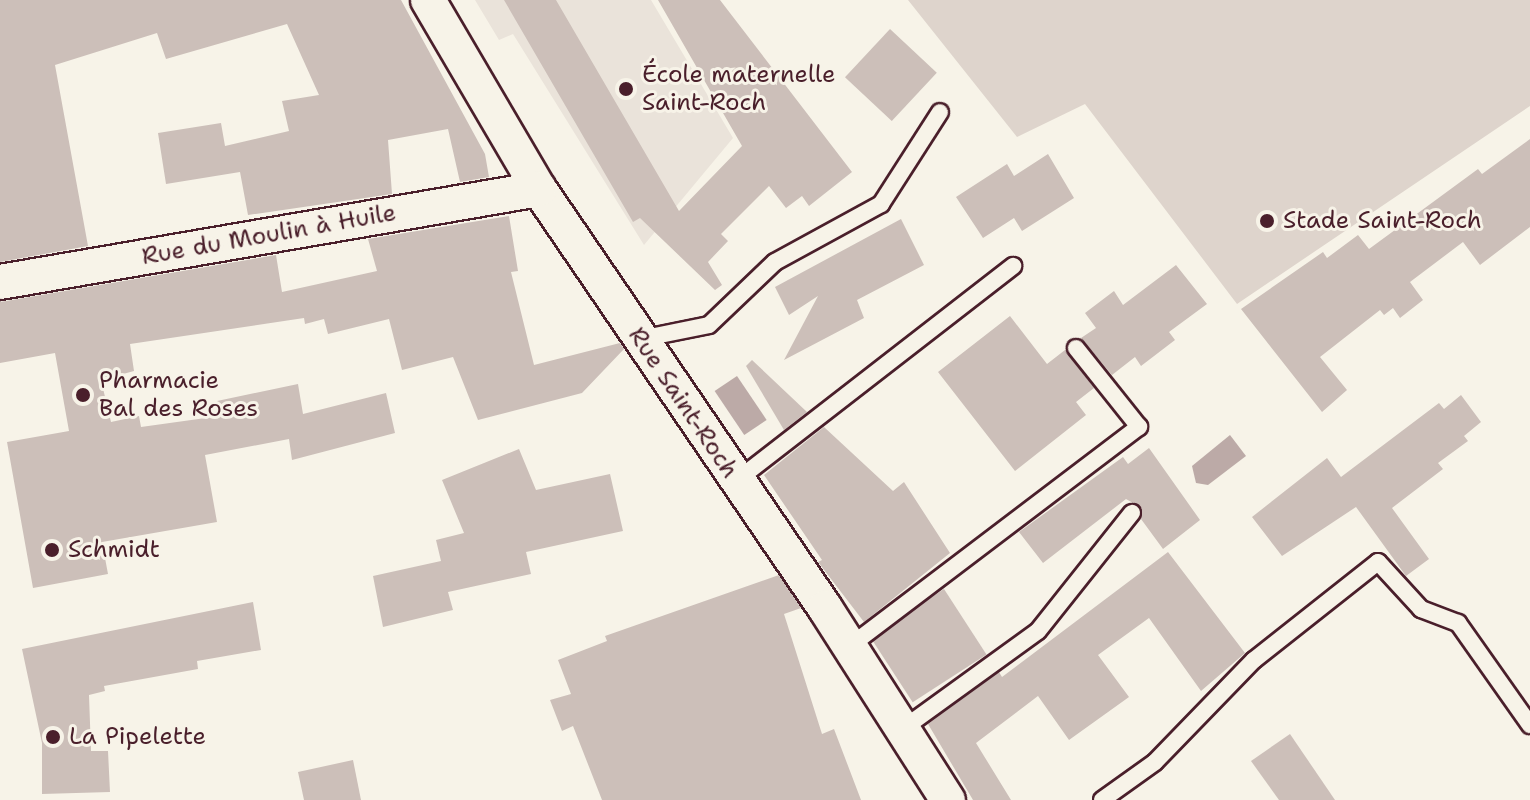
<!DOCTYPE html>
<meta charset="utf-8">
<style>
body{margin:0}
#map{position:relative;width:1530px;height:800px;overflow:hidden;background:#f7f3e8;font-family:"Shantell Sans",sans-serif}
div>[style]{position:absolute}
.built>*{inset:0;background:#eae3da}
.green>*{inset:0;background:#ded4cc}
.water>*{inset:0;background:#bcaaa7;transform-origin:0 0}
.building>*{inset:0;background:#ccbfb9;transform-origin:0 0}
.roads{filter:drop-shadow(2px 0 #4a1f2b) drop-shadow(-2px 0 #4a1f2b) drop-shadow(0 2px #4a1f2b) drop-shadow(0 -2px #4a1f2b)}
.service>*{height:16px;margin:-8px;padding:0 8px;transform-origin:8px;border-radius:8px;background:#f7f3e8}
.minor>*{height:34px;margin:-17px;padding:0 17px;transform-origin:17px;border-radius:17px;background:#f7f3e8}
.dots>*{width:22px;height:22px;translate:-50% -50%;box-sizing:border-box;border:4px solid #f7f3e8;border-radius:50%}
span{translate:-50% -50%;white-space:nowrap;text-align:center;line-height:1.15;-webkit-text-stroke:6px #f7f3e8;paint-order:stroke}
.poi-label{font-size:24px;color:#4a1f2b}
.left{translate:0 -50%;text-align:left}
.street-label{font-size:24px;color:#4a1f2b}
</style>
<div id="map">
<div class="built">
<div style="clip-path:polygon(475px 0,651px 0,733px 138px,644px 245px,513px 34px,499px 40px)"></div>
</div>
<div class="green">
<div style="clip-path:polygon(908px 0,1530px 0,1530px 106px,1237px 304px,1085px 104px,1017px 137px)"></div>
</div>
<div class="water">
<div style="left:737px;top:376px;width:53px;height:27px;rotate:56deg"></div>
<div style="clip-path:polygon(1230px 435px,1246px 456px,1208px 485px,1196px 483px,1192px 466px)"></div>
</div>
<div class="building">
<div style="clip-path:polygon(0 0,401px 0,485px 154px,489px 177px,460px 182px,448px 129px,388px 140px,392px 194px,248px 215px,240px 172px,166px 184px,158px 133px,221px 123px,225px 146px,289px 131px,282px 101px,319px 95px,287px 24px,166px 59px,157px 33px,55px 65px,88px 246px,0 262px)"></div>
<div style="clip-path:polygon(504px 0,556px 0,679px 211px,742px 146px,658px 0,720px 0,852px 172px,809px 206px,802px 196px,786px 208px,769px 186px,721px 234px,728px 241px,708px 262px,722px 285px,715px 290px,640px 218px,633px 222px)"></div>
<div style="left:890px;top:29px;width:64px;height:66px;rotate:43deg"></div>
<div style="clip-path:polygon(1530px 139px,1530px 227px,1480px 265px,1463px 242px,1410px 282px,1423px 300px,1400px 318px,1393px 308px,1384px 315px,1380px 310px,1320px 357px,1347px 390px,1322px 412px,1241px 309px,1323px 252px,1327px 258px,1358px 235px,1369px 249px,1478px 169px,1482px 174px)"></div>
<div style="clip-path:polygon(1048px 154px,1074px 198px,1022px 231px,1014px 218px,983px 238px,956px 197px,1007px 164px,1014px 176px)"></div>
<div style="clip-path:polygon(509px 216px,518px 271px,511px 272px,534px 365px,620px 343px,624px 349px,582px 393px,478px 420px,453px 357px,402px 370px,389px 319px,328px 334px,324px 319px,305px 324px,304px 318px,130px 344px,134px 371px,101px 380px,111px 422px,139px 416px,141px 427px,220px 416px,217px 401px,298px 384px,303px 414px,386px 393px,395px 433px,292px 460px,289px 439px,205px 455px,217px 522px,102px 542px,108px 574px,33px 588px,7px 442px,69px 431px,55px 353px,0 363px,0 302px,276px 255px,282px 292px,377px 271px,368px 239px)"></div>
<div style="clip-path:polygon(901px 219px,924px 265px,857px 300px,864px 318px,784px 360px,818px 296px,789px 315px,775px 287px)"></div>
<div style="clip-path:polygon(1176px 265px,1207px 304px,1169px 332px,1175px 340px,1141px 366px,1135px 357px,1112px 375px,1081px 338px,1096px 328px,1085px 313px,1114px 291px,1123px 305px)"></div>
<div style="clip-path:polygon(1010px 316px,1047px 364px,1065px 350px,1094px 388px,1076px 402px,1086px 415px,1015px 471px,938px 372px)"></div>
<div style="clip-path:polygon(752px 360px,807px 412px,784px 430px,746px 366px)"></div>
<div style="clip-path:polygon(1461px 395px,1481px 422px,1464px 436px,1468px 441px,1438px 463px,1443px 469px,1392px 508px,1429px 559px,1406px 576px,1356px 507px,1282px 556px,1252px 517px,1327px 458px,1341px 477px,1439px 403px,1444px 409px)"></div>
<div style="clip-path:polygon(824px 427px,893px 491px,904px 482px,950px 553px,864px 622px,818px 562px,822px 560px,764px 475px)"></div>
<div style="clip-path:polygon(1149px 448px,1200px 520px,1163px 549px,1141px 519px,1142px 508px,1126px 499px,1043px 563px,1019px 532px,1123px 457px,1128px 464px)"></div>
<div style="clip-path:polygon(519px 449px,536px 490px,610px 474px,623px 531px,526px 552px,531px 574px,448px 592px,453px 610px,383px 627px,373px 576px,441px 561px,436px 540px,464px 533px,442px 480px)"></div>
<div style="clip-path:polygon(1168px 552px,1245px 653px,1201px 691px,1149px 618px,1098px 655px,1129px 697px,1069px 740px,1038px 696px,976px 743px,1011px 800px,973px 800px,928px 724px,999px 672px,1002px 677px)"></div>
<div style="clip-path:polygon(779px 575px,801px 608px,784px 614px,822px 734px,834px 729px,861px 800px,602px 800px,573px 726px,562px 731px,550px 700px,571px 694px,558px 660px,607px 641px,605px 636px)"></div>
<div style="left:944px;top:589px;width:78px;height:88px;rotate:57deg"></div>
<div style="clip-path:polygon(253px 602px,261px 650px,197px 661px,198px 669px,104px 686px,105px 691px,89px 695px,91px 751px,108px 751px,110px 792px,42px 794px,42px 743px,22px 649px)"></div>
<div style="clip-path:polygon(1290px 734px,1335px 800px,1279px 800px,1251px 761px)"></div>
<div style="clip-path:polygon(353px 760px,361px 800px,304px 800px,298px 772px)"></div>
</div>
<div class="roads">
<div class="service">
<div style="left:640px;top:339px;width:70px;rotate:-11.5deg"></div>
<div style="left:709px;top:325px;width:91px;rotate:-43.7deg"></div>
<div style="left:775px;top:262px;width:121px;rotate:-28.7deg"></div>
<div style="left:881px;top:204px;width:109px;rotate:-57.3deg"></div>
<div style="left:736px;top:481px;width:351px;rotate:-37.8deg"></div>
<div style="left:850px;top:646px;width:363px;rotate:-37.2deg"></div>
<div style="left:1139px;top:427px;width:101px;rotate:-128.6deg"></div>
<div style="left:904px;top:728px;width:165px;rotate:-35.9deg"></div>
<div style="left:1038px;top:631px;width:151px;rotate:-51.5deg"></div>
<div style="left:1102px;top:800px;width:65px;rotate:-35.6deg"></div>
<div style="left:1155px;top:762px;width:142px;rotate:-45.9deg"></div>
<div style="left:1254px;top:660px;width:158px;rotate:-38.3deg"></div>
<div style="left:1378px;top:562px;width:64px;rotate:47.5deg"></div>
<div style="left:1421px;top:609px;width:40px;rotate:21deg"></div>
<div style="left:1458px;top:623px;width:125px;rotate:54.8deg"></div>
</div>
<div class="minor">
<div style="left:428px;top:0;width:219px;rotate:59.6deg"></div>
<div style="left:539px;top:189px;width:507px;rotate:55.68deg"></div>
<div style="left:825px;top:608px;width:228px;rotate:57.4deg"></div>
<div style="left:0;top:282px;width:547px;rotate:-9.79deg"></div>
</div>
</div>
<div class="dots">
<div style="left:626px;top:89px;background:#4a1f2b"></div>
<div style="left:1267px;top:221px;background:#4a1f2b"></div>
<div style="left:83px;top:395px;background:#4a1f2b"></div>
<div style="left:52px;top:550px;background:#4a1f2b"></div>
<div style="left:53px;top:737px;background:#4a1f2b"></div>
</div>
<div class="poi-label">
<span class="left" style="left:642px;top:89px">École maternelle<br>Saint-Roch</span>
<span class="left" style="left:1283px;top:221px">Stade Saint-Roch</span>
<span class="left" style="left:99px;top:395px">Pharmacie<br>Bal des Roses</span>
<span class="left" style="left:68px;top:550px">Schmidt</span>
<span class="left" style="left:69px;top:737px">La Pipelette</span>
</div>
<div class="street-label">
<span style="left:269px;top:235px;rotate:-10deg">Rue du Moulin à Huile</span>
<span style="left:683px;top:403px;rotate:56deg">Rue Saint-Roch</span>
</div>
</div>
